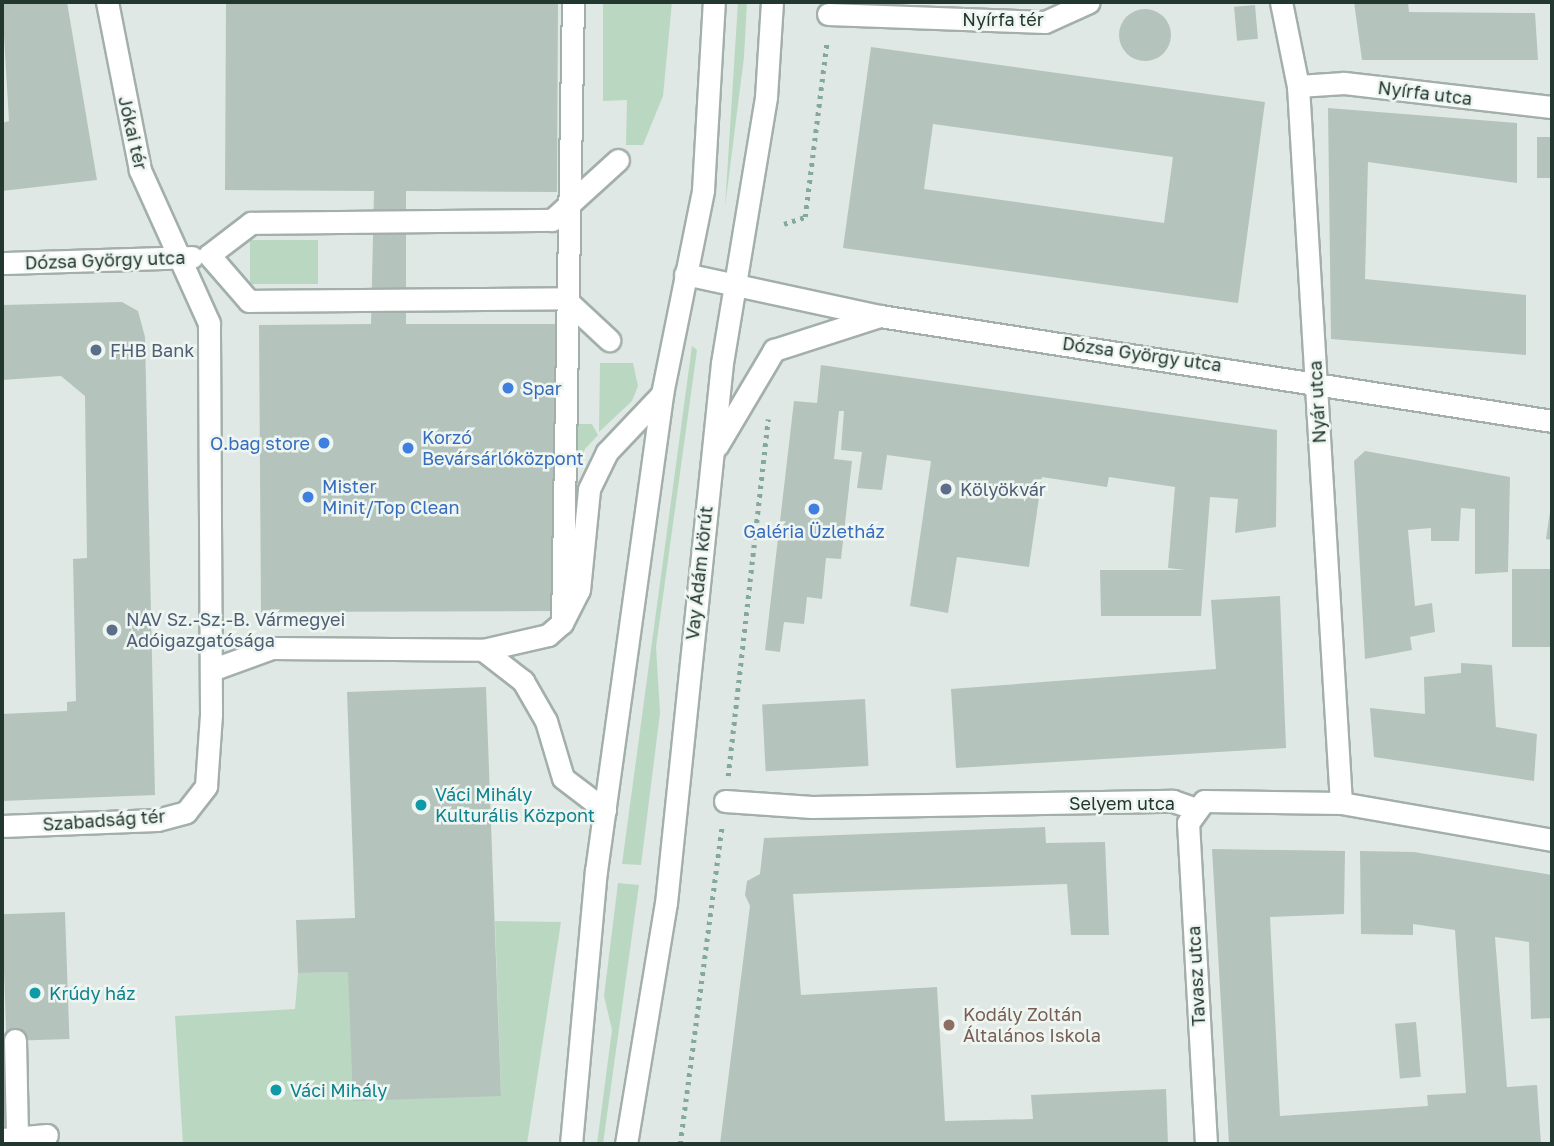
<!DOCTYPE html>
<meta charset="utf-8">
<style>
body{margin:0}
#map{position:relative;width:1554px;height:1146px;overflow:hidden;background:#dfe8e4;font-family:"Golos Text",sans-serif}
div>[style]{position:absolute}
.green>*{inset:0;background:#bad8c1;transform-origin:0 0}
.building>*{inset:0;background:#b5c3bd;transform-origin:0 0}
.round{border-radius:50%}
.path>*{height:4.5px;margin-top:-2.25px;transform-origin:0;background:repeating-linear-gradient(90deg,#83a99c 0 3.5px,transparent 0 8.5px)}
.roads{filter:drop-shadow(2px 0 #a3afaa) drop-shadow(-2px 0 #a3afaa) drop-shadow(0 2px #a3afaa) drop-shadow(0 -2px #a3afaa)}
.minor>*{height:21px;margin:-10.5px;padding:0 10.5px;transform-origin:10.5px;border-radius:10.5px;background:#fff}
.dots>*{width:19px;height:19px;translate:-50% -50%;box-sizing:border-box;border:4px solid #eff6f2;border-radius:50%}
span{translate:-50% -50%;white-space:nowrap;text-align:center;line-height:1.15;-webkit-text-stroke:5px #eff6f2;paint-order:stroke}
.street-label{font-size:18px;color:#223730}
.service-label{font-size:18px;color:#4e5e75}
.left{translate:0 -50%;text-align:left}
.shop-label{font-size:18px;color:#366cbe}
.right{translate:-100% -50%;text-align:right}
.culture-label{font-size:18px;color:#0d838f}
.education-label{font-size:18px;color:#785e54}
.frame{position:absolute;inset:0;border:4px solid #223730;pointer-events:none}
</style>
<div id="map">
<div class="green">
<div style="clip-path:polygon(603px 2px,672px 2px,663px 96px,643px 145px,626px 145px,627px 100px,603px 101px)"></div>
<div style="clip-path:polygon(738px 2px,747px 2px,744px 57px,725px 207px)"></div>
<div style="left:250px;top:240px;width:68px;height:44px"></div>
<div style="clip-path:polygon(692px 346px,697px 350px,656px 647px,660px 713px,641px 865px,622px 864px)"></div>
<div style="clip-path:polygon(600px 363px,633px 363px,638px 386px,632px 401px,599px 432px)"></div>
<div style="clip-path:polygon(573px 424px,592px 424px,598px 435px,585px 449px,573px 478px)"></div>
<div style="clip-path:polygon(618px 883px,639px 885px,603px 1144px,597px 1144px,612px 1030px,604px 996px)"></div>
<div style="clip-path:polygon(495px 921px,561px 922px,527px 1144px,183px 1144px,175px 1016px,295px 1009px,298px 973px,348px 972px,501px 1096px)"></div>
</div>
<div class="building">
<div style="clip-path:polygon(2px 2px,67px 2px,97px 180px,2px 191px,2px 123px,9px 121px)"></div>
<div style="clip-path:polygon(226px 2px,558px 2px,557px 192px,406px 191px,406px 324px,555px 324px,557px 611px,261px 612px,259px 325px,371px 324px,374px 191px,225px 190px)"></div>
<div style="clip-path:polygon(1354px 2px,1408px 2px,1409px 12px,1535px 13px,1538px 60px,1362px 60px)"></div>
<div style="left:1255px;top:5px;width:34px;height:21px;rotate:85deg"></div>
<div class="round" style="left:1119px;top:9px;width:52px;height:52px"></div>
<div style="clip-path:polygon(evenodd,871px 47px,1265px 102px,1238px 303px,843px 248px,871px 47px,933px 124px,1173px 157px,1164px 223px,924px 189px,933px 124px)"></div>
<div style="clip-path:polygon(1328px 108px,1517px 123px,1517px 183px,1368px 162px,1365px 279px,1526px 295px,1526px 355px,1331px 339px)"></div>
<div style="left:1537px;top:137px;width:15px;height:41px"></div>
<div style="clip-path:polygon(122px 302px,138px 311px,145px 337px,155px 795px,2px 801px,2px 714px,67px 711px,67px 702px,76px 701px,73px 559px,87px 558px,85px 396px,61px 376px,2px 380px,2px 305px)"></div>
<div style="clip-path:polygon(821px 365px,1277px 430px,1276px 527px,1235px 533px,1238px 499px,1210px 497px,1201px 616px,1101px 616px,1100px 570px,1185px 570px,1168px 568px,1175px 487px,1109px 477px,1107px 487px,1042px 477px,1029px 567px,957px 557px,948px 613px,910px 606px,931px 461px,887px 455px,882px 490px,857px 488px,862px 452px,841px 450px,844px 411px,839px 411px,834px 459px,852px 461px,841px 559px,826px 558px,822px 599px,807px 597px,804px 624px,784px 622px,780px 652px,765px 650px,794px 401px,817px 403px)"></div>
<div style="clip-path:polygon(1365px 451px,1510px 477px,1508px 572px,1475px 574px,1475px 509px,1461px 508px,1459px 541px,1431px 541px,1431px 528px,1408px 530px,1415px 606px,1432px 603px,1435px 632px,1410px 637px,1412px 650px,1365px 659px,1354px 461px)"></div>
<div style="clip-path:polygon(1551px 505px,1552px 506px,1552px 540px,1546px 539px)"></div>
<div style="left:1552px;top:569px;width:78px;height:40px;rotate:90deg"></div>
<div style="clip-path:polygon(1280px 596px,1286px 748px,956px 768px,951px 689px,1216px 669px,1211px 600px)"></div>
<div style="clip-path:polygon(1461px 663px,1492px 665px,1496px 727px,1537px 734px,1534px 781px,1374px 757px,1370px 708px,1425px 714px,1424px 677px,1461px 673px)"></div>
<div style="clip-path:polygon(486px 687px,501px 1096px,353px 1101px,348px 972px,298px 973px,296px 920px,355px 918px,347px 692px)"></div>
<div style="left:865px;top:699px;width:67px;height:103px;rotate:87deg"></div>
<div style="clip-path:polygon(1045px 827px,1046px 843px,1105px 842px,1109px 935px,1071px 935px,1067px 884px,793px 894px,801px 995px,937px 987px,945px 1121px,1033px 1119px,1031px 1095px,1166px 1089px,1168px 1144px,720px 1144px,750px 906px,745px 895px,747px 881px,760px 874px,764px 838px)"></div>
<div style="clip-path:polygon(1212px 849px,1345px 851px,1344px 914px,1270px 917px,1280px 1116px,1428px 1106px,1427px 1095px,1466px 1093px,1455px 930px,1413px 924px,1413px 935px,1361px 934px,1360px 851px,1414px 852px,1552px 875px,1552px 1018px,1531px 1019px,1529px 942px,1495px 937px,1507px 1087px,1537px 1085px,1541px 1144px,1229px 1144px)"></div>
<div style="left:65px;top:912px;width:127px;height:63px;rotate:88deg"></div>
<div style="left:1416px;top:1022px;width:55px;height:21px;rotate:85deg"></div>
</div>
<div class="path">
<div style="left:784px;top:224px;width:22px;rotate:-18deg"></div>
<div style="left:805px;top:217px;width:177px;rotate:-82.9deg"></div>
<div style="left:728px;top:776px;width:359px;rotate:-83.6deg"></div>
<div style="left:680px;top:1144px;width:321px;rotate:-82.5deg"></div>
</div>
<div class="roads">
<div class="minor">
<div style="left:1281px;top:2px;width:86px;rotate:78.6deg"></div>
<div style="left:1298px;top:86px;width:718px;rotate:86.57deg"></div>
<div style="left:828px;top:14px;width:217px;rotate:2.1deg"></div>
<div style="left:1045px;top:22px;width:48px;rotate:-24.4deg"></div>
<div style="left:1298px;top:86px;width:46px;rotate:-3.7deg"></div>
<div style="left:1344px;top:83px;width:209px;rotate:6.6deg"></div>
<div style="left:209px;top:255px;width:53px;rotate:-37.3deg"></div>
<div style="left:251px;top:223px;width:301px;rotate:-0.6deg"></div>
<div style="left:552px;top:220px;width:89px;rotate:-42.3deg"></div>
<div style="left:209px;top:255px;width:61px;rotate:49deg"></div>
<div style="left:249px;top:301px;width:315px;rotate:-0.5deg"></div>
<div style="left:564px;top:298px;width:62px;rotate:43deg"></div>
<div style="left:2px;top:263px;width:190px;rotate:-1.8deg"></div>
<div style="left:685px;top:274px;width:199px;rotate:12.2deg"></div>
<div style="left:880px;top:316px;width:680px;rotate:8.88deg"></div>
<div style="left:717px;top:446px;width:112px;rotate:-59.3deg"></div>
<div style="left:774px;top:350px;width:111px;rotate:-17.8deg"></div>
<div style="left:562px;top:623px;width:621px;rotate:-88.99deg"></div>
<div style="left:483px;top:650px;width:51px;rotate:37.8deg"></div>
<div style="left:523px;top:681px;width:46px;rotate:60.1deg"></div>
<div style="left:546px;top:721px;width:59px;rotate:73.4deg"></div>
<div style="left:563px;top:778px;width:53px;rotate:37.3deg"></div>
<div style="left:211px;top:670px;width:65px;rotate:-19.8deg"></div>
<div style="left:272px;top:648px;width:211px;rotate:0.5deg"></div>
<div style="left:483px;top:650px;width:67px;rotate:-13deg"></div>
<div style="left:548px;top:635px;width:18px;rotate:-41deg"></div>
<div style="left:562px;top:623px;width:37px;rotate:-63deg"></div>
<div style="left:579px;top:590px;width:101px;rotate:-84.3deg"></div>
<div style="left:589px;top:489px;width:41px;rotate:-64.1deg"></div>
<div style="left:607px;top:452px;width:80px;rotate:-46.5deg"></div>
<div style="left:725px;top:801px;width:87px;rotate:3.9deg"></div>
<div style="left:812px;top:807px;width:361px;rotate:-1deg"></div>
<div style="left:1173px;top:801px;width:24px;rotate:19deg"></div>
<div style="left:2px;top:826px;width:155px;rotate:-2.2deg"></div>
<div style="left:157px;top:820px;width:30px;rotate:-15deg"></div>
<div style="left:186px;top:812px;width:33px;rotate:-52deg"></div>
<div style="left:206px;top:786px;width:72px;rotate:-86deg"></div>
<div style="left:211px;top:714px;width:391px;rotate:-90.3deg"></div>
<div style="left:209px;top:323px;width:168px;rotate:-114.3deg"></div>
<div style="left:140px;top:170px;width:171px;rotate:-101.1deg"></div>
<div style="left:15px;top:1040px;width:98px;rotate:88.8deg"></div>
<div style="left:2px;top:1139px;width:45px;rotate:-5.1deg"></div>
<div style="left:571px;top:1144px;width:274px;rotate:-84.8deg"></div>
<div style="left:596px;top:871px;width:482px;rotate:-82.1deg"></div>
<div style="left:662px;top:394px;width:208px;rotate:-78.6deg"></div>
<div style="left:703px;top:190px;width:188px;rotate:-86.7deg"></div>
<div style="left:626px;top:1144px;width:244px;rotate:-80.6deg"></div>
<div style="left:666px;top:903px;width:543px;rotate:-84.08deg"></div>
<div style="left:722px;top:363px;width:270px;rotate:-80.6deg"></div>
<div style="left:766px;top:97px;width:95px;rotate:-86.4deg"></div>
<div style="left:1206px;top:1144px;width:322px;rotate:-93.2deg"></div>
<div style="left:1188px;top:823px;width:27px;rotate:-54deg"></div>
<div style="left:1204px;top:801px;width:137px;rotate:0.8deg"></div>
<div style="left:1341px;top:803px;width:214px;rotate:9.9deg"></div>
</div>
</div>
<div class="dots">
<div style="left:96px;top:350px;background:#5c6f8a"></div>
<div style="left:508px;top:388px;background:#3f7fe0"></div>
<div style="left:324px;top:443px;background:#3f7fe0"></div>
<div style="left:408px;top:448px;background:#3f7fe0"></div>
<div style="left:946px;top:489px;background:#5c6f8a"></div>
<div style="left:308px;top:497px;background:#3f7fe0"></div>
<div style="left:814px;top:509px;background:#3f7fe0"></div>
<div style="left:112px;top:630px;background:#5c6f8a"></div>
<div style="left:421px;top:805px;background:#0f9aa8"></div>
<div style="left:35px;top:993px;background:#0f9aa8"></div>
<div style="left:949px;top:1025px;background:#8d6e63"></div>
<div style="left:276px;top:1090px;background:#0f9aa8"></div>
</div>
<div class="street-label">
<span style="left:1003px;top:19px">Nyírfa tér</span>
<span style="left:1425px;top:93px;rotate:7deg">Nyírfa utca</span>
<span style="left:133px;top:133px;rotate:77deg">Jókai tér</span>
<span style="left:105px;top:260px;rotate:-2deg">Dózsa György utca</span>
<span style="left:1142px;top:354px;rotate:8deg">Dózsa György utca</span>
<span style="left:1317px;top:402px;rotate:-93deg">Nyár utca</span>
<span style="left:699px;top:573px;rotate:-84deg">Vay Ádám körút</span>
<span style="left:1122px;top:803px">Selyem utca</span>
<span style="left:104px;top:820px;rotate:-4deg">Szabadság tér</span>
<span style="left:1196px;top:976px;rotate:-93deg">Tavasz utca</span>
</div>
<div class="service-label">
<span class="left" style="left:110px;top:350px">FHB Bank</span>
<span class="left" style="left:960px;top:489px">Kölyökvár</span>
<span class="left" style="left:126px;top:630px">NAV Sz.-Sz.-B. Vármegyei<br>Adóigazgatósága</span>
</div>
<div class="shop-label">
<span class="left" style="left:522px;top:388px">Spar</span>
<span class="left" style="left:422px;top:448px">Korzó<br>Bevársárlóközpont</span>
<span class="right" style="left:310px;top:443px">O.bag store</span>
<span class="left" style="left:322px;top:497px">Mister<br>Minit/Top Clean</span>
<span style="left:814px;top:531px">Galéria Üzletház</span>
</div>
<div class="culture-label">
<span class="left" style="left:435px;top:805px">Váci Mihály<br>Kulturális Központ</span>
<span class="left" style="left:49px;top:993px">Krúdy ház</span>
<span class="left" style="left:290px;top:1090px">Váci Mihály</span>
</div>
<div class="education-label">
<span class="left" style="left:963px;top:1025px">Kodály Zoltán<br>Általános Iskola</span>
</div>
<div class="frame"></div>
</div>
